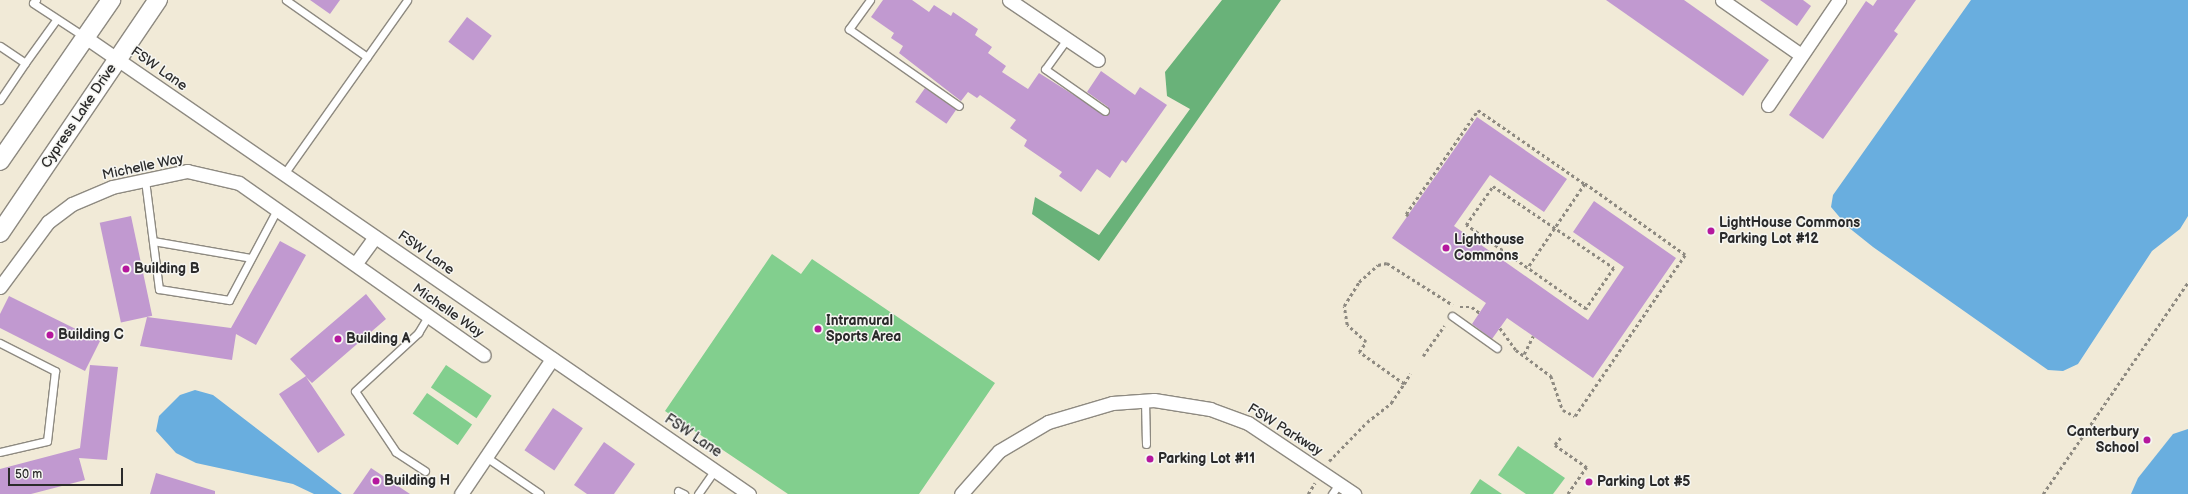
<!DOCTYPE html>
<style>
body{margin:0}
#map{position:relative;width:2188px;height:494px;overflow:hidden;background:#f1ead7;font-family:"Balsamiq Sans",sans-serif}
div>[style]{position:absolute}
.green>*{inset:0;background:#82cf8e;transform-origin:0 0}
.forest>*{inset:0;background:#69b279}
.water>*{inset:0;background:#69aedf}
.building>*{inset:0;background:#c199d0;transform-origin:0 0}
.path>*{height:2.5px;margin-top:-1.25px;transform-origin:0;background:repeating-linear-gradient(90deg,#8e8a81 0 3px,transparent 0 6px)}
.roads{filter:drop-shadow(1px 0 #8e8a81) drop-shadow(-1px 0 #8e8a81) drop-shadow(0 1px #8e8a81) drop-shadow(0 -1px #8e8a81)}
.lane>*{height:7px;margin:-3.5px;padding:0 3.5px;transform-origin:3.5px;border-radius:3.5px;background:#fff}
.street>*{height:13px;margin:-6.5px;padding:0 6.5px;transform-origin:6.5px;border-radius:6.5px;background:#fff}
.secondary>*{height:18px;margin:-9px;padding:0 9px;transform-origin:9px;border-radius:9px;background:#fff}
.dots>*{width:11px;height:11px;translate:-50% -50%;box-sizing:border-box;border:2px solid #f6f6f2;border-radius:50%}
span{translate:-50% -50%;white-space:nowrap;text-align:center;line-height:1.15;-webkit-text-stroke:3px #f6f6f2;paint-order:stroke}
.street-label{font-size:14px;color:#2b2b2b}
.poi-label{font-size:14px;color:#2b2b2b;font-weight:700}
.left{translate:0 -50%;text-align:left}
.right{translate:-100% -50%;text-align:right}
.scale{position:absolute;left:8px;top:468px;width:115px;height:18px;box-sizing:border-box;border:2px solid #2b2b2b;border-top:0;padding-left:5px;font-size:12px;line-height:14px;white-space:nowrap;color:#2b2b2b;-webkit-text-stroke:3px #f6f6f2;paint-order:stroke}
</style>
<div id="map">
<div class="green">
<div style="clip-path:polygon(772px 254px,801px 274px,812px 259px,995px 383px,919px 494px,788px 494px,665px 411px)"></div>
<div style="left:446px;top:365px;width:55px;height:27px;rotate:34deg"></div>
<div style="left:427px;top:393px;width:55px;height:25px;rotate:35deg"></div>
<div style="clip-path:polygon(1518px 446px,1565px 478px,1553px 494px,1526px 494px,1498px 475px)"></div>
<div style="clip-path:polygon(1480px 479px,1502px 494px,1470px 494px)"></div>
</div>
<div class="forest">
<div style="clip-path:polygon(1222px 0,1281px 0,1099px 261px,1032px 214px,1035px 197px,1099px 235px,1190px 109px,1167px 96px,1165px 72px)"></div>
</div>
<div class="water">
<div style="clip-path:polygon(1971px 0,2188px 0,2188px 216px,2180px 229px,2152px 251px,2078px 364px,2063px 371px,2048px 370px,1873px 247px,1848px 227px,1831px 207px,1833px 195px)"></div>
<div style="clip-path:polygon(195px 390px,213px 395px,342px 494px,314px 494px,293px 484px,196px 463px,176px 453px,156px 431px,159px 416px,180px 395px)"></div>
<div style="clip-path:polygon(2188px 429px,2188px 494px,2131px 494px,2138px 478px,2173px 434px)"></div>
</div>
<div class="building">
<div style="clip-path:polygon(310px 0,340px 0,330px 14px)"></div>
<div style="clip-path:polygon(883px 0,912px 0,929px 12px,934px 5px,951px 16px,953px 12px,978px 29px,975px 35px,992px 47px,988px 53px,1006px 66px,1002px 72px,1028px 89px,1039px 73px,1107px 116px,1108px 107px,1087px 92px,1101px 71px,1135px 95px,1140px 87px,1167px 105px,1126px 163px,1122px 160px,1110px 178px,1097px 169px,1081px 192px,1059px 176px,1062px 172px,1024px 146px,1027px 140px,1010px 128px,1016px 120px,980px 95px,977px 98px,968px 92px,961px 101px,899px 53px,903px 46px,891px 38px,894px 33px,871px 17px)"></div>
<div style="clip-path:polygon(1606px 0,1684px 0,1769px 60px,1743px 96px)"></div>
<div style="clip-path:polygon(1760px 0,1803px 0,1811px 6px,1797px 26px)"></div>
<div style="clip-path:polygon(1877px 0,1916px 0,1894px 31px,1898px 34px,1823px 139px,1789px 115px,1866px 1px,1873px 6px)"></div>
<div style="left:467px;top:17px;width:31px;height:31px;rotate:37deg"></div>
<div style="left:925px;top:88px;width:38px;height:17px;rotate:35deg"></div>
<div style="clip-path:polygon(1477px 117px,1567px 179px,1544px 212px,1490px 175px,1454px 226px,1588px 320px,1624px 267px,1573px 232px,1594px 201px,1676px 258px,1593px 378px,1507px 318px,1492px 339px,1472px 324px,1486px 303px,1392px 238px)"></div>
<div style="left:131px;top:216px;width:102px;height:32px;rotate:78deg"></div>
<div style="clip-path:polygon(280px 241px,306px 255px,256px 345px,236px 334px,232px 360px,140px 346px,147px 317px,231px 328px)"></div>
<div style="clip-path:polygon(366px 294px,386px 319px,312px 383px,306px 377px,345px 435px,318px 453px,279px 394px,306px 376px,290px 359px)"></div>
<div style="clip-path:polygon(9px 296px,100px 341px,85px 371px,0 328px,0 314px)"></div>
<div style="clip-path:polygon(90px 365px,118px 367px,107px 460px,79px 458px,85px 480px,31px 494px,0 494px,0 469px,80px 448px)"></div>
<div style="left:553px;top:408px;width:36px;height:51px;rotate:34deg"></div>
<div style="clip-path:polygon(604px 442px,635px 464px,614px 494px,587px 494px,574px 485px)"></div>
<div style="clip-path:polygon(371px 468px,410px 494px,353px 494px)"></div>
<div style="clip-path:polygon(156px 473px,215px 491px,215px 494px,150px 494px)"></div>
</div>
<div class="path">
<div style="left:1493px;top:186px;width:146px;rotate:34.1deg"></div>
<div style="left:1614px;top:268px;width:50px;rotate:124.3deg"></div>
<div style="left:1586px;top:309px;width:146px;rotate:-145deg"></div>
<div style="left:1466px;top:225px;width:47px;rotate:-55.3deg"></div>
<div style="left:1408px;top:216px;width:3px;rotate:-135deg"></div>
<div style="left:1406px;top:214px;width:126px;rotate:-55.3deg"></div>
<div style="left:1478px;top:110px;width:130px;rotate:34.7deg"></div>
<div style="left:1585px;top:184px;width:102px;rotate:124.2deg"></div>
<div style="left:1460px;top:307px;width:12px"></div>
<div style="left:1472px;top:307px;width:10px;rotate:37deg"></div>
<div style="left:1500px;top:328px;width:27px;rotate:54deg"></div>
<div style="left:1516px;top:350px;width:44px;rotate:36.6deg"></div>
<div style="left:1551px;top:376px;width:36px;rotate:71deg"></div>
<div style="left:1563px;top:410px;width:13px;rotate:27deg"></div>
<div style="left:1575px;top:416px;width:195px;rotate:-55.7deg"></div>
<div style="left:1685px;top:255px;width:123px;rotate:-144.6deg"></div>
<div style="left:1524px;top:354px;width:20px;rotate:-63deg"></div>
<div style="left:1423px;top:356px;width:37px;rotate:-55deg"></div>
<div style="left:1404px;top:384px;width:12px;rotate:-59deg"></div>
<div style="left:1561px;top:438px;width:9px;rotate:131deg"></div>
<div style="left:1555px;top:445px;width:39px;rotate:35deg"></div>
<div style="left:1587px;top:467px;width:33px;rotate:125deg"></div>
<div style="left:1329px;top:461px;width:54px;rotate:-45.7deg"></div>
<div style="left:1367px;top:422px;width:31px;rotate:-38deg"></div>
<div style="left:1391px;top:403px;width:23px;rotate:-56deg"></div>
<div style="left:1404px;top:384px;width:55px;rotate:-144.6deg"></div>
<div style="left:1359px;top:352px;width:12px;rotate:-55deg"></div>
<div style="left:1366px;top:342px;width:25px;rotate:-138deg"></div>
<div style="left:1347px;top:325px;width:19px;rotate:-99deg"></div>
<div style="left:1344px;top:306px;width:28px;rotate:-58deg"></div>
<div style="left:1359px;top:282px;width:25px;rotate:-42deg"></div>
<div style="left:1378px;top:265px;width:9px;rotate:-13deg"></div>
<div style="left:1387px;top:263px;width:78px;rotate:32.5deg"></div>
<div style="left:1308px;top:494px;width:13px;rotate:-58deg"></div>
<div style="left:2043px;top:494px;width:257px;rotate:-55.6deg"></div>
</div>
<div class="roads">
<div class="lane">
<div style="left:36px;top:0;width:4px;rotate:135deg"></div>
<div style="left:33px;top:3px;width:62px;rotate:33.2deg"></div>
<div style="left:286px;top:0;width:99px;rotate:35.1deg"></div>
<div style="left:870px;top:0;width:36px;rotate:126deg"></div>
<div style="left:849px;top:29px;width:134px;rotate:35deg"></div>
<div style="left:1067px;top:39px;width:37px;rotate:126deg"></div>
<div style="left:1045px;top:69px;width:73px;rotate:35deg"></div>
<div style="left:0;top:46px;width:30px;rotate:34deg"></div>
<div style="left:25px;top:63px;width:53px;rotate:-54.2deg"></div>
<div style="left:0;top:100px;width:45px;rotate:-56deg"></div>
<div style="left:284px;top:174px;width:213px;rotate:-54.7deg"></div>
<div style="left:145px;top:180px;width:110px;rotate:82.7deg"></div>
<div style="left:159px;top:289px;width:71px;rotate:8.9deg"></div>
<div style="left:229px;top:300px;width:104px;rotate:-62deg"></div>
<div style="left:153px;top:241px;width:99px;rotate:9.8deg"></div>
<div style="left:1452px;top:316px;width:55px;rotate:35.4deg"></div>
<div style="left:0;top:343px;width:62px;rotate:27deg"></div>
<div style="left:55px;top:371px;width:70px;rotate:96.5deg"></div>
<div style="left:47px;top:441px;width:48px;rotate:166.8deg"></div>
<div style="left:1145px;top:400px;width:44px;rotate:88.7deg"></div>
<div style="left:486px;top:457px;width:65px;rotate:34.4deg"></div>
<div style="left:425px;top:471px;width:35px;rotate:-147deg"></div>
<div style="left:396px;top:452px;width:73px;rotate:-123.9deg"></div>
<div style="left:355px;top:391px;width:86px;rotate:-42.6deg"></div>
<div style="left:418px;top:333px;width:17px;rotate:-59deg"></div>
<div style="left:678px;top:491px;width:7px;rotate:27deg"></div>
<div style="left:698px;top:494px;width:29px;rotate:-55deg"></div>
<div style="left:1332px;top:494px;width:12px;rotate:-55deg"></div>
</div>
<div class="street">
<div style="left:1009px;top:0;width:107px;rotate:34deg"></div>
<div style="left:1722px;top:0;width:96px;rotate:34.8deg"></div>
<div style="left:85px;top:37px;width:806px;rotate:34.54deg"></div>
<div style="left:1768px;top:105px;width:127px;rotate:-55.9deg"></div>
<div style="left:356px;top:263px;width:32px;rotate:-54deg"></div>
<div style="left:0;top:287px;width:81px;rotate:-53.6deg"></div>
<div style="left:48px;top:222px;width:30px;rotate:-37deg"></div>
<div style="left:72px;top:204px;width:43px;rotate:-23deg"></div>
<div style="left:112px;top:187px;width:77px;rotate:-12deg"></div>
<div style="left:187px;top:171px;width:53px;rotate:13deg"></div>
<div style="left:239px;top:183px;width:299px;rotate:35.1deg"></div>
<div style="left:461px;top:494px;width:163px;rotate:-56deg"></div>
<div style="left:961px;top:494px;width:57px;rotate:-48.5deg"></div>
<div style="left:999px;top:451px;width:57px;rotate:-30.6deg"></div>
<div style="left:1048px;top:422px;width:67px;rotate:-16.5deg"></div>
<div style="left:1112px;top:403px;width:42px;rotate:-4.1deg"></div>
<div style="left:1154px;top:400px;width:57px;rotate:9.1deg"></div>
<div style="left:1210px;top:409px;width:40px;rotate:20.2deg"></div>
<div style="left:1248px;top:423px;width:128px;rotate:33.8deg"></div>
</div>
<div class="secondary">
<div style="left:0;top:161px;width:196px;rotate:-55.4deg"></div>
<div style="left:0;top:233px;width:282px;rotate:-55.9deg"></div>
</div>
</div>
<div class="dots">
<div style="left:1711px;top:231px;background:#b5179e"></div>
<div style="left:1446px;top:248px;background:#b5179e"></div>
<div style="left:126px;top:269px;background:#b5179e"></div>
<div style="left:818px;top:329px;background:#b5179e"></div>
<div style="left:50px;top:335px;background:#b5179e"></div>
<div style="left:338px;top:339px;background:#b5179e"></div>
<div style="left:2147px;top:440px;background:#b5179e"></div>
<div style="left:1150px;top:459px;background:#b5179e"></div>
<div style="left:376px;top:481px;background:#b5179e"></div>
<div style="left:1589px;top:482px;background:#b5179e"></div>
</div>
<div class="street-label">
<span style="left:159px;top:69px;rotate:35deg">FSW Lane</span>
<span style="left:79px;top:116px;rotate:-56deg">Cypress Lake Drive</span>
<span style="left:143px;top:167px;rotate:-12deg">Michelle Way</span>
<span style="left:426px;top:253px;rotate:35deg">FSW Lane</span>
<span style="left:448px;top:311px;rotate:35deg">Michelle Way</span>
<span style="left:1285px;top:430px;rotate:32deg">FSW Parkway</span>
<span style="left:693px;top:436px;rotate:34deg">FSW Lane</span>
</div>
<div class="poi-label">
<span class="left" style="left:1719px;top:231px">LightHouse Commons<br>Parking Lot #12</span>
<span class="left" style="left:1454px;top:248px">Lighthouse<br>Commons</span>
<span class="left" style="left:134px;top:269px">Building B</span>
<span class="left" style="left:826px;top:329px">Intramural<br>Sports Area</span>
<span class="left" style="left:58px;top:335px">Building C</span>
<span class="left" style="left:346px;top:339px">Building A</span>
<span class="right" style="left:2139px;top:440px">Canterbury<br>School</span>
<span class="left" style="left:1158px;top:459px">Parking Lot #11</span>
<span class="left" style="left:384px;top:481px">Building H</span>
<span class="left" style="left:1597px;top:482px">Parking Lot #5</span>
</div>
<div class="scale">50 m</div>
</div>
